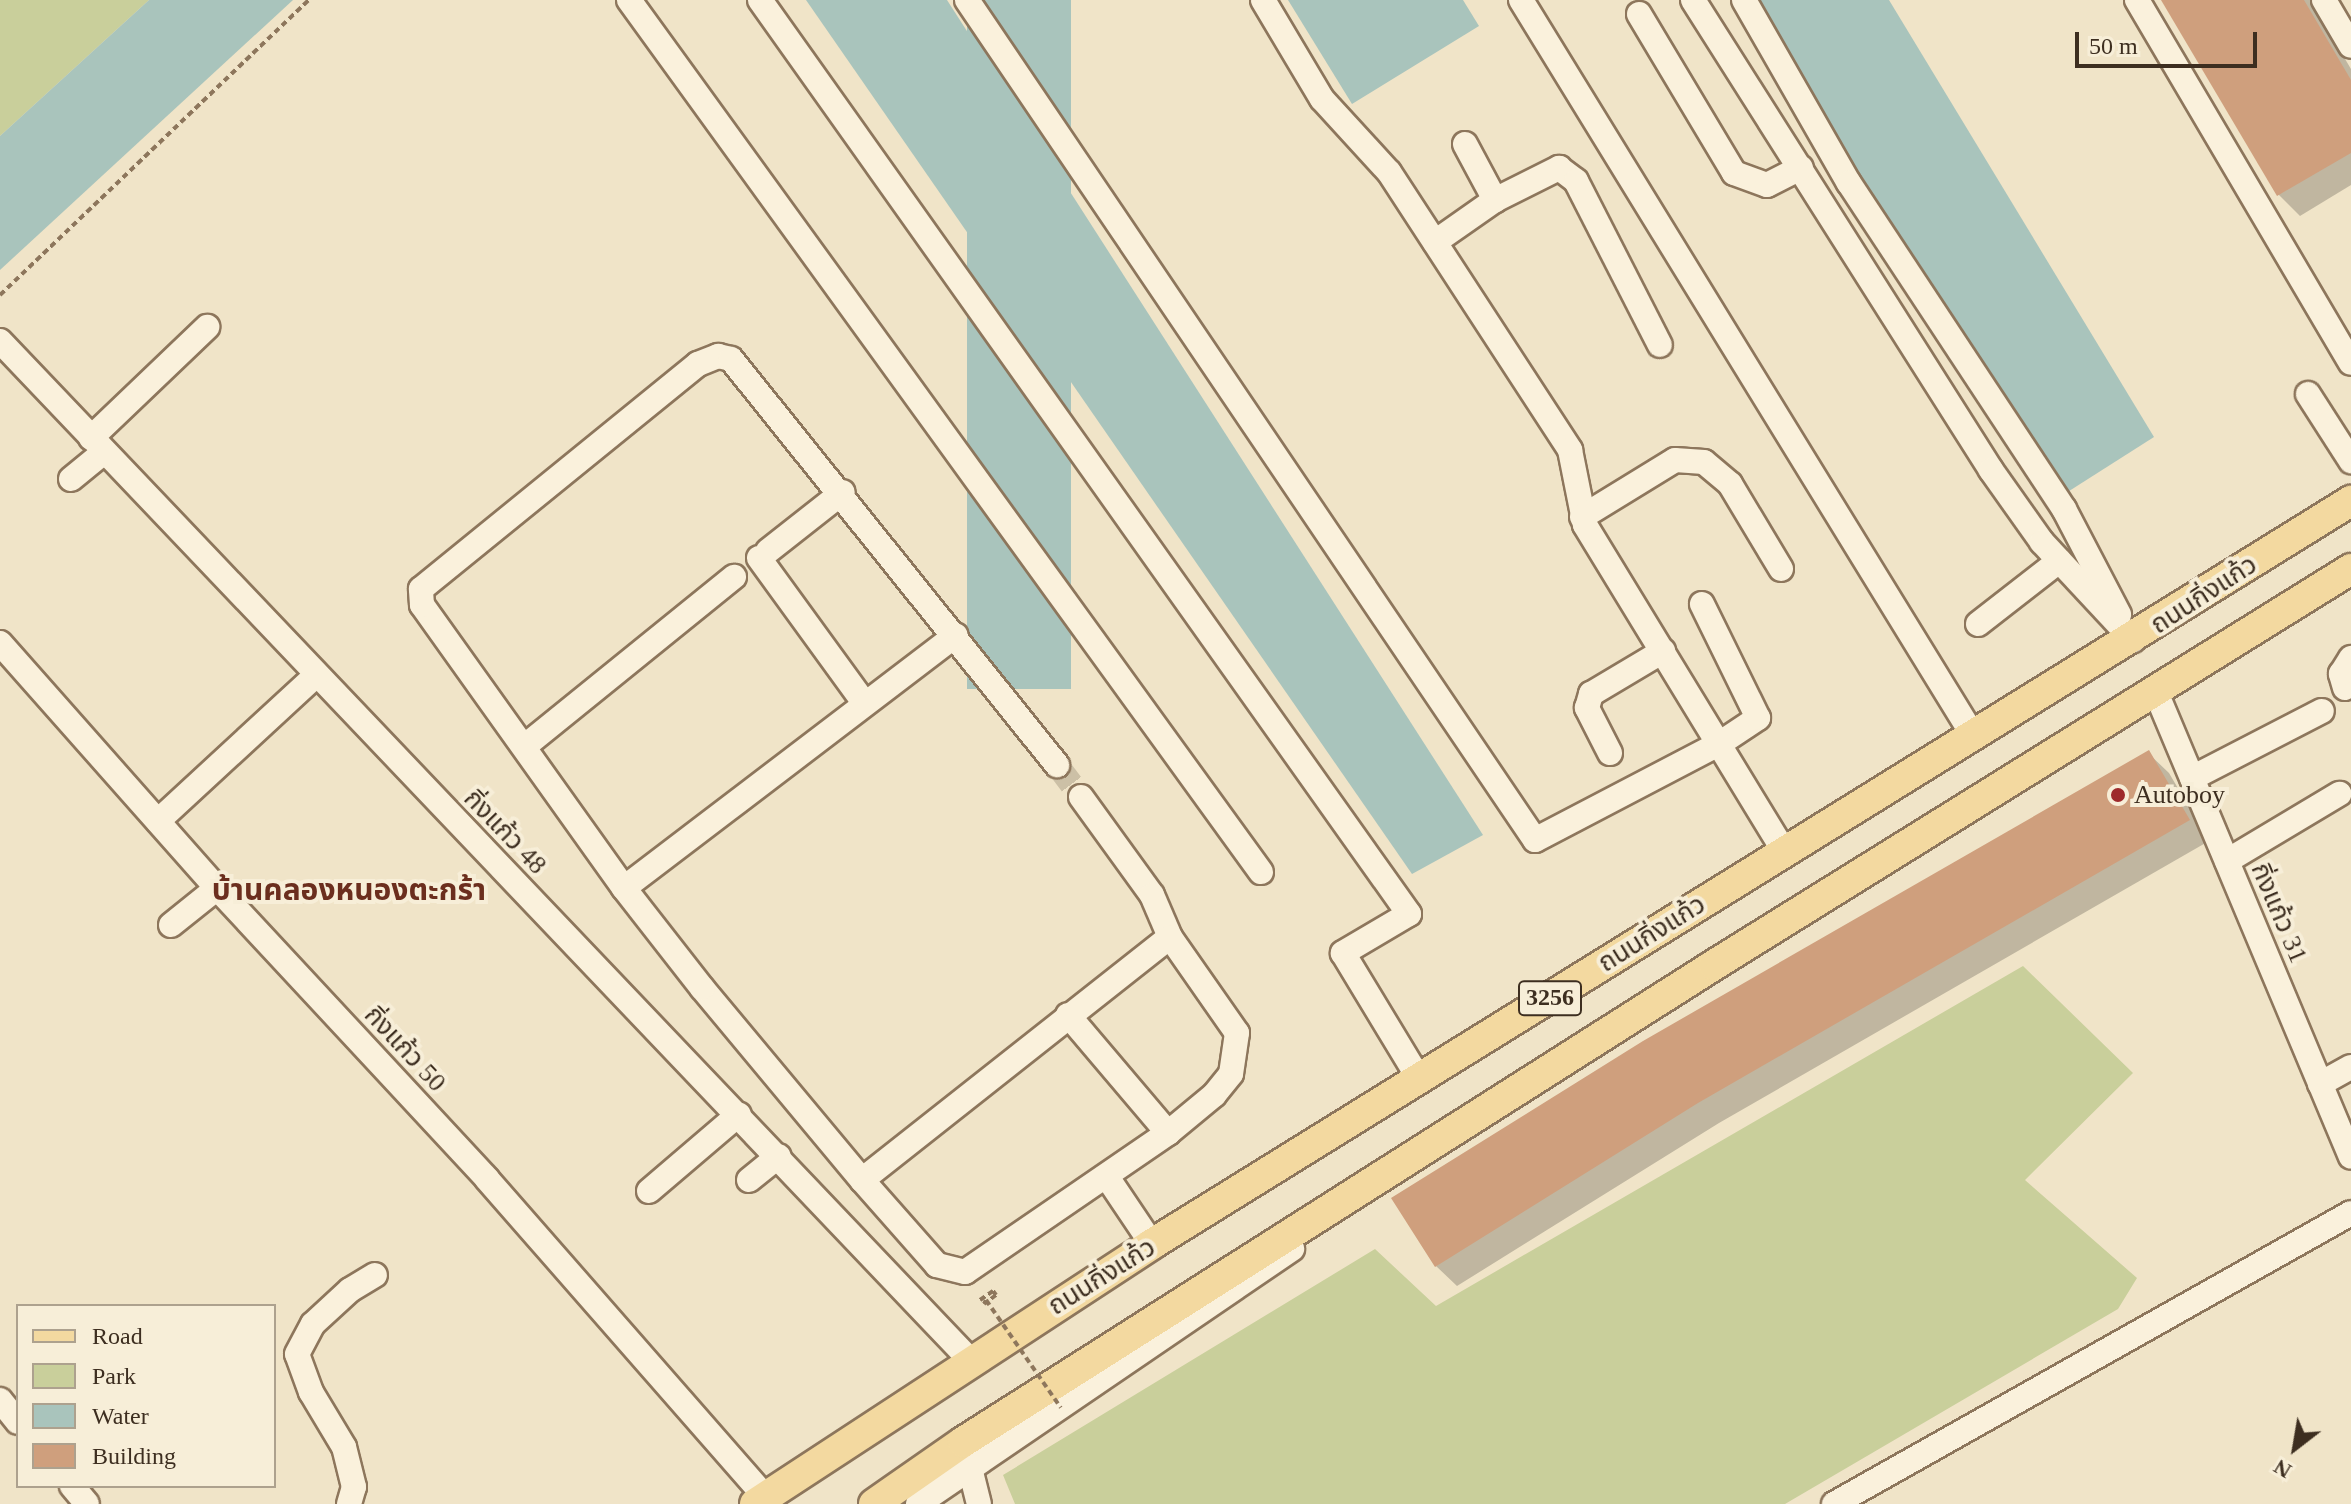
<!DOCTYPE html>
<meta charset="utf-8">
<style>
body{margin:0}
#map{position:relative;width:2351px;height:1504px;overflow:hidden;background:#f0e4c8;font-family:"Times New Roman","Noto Sans Thai",serif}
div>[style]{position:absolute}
.green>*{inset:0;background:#c9cf9b}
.water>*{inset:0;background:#a9c4bc;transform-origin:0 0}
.shadow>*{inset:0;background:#0003}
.building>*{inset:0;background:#cf9f7d}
.minor-tunnel>*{height:24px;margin-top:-12px;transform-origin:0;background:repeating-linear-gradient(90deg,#ccc0a6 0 24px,transparent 0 36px)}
.path>*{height:4px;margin-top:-2px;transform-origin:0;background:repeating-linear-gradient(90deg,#8d765c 0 6px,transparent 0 10px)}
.roads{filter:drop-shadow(2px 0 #8d765c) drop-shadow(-2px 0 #8d765c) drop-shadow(0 2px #8d765c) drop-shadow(0 -2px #8d765c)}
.minor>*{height:24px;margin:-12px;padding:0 12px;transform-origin:12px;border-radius:12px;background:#faf1dc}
.major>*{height:30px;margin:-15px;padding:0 15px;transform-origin:15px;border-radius:15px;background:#f3d9a0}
.path-bridge>*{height:4px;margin-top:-2px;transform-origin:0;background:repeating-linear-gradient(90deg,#8d765c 0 6px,transparent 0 10px)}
.dots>*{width:22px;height:22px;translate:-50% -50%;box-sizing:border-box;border:4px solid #f7eed8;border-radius:50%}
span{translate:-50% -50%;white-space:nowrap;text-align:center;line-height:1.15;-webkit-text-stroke:8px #f7eed8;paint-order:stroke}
.shield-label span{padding:2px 6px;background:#f7eed8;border:2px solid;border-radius:6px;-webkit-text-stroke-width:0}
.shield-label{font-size:24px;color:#3d2e20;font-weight:700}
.street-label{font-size:26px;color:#3d2e20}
.poi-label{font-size:26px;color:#3d2e20}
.left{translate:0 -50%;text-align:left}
.quarter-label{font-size:30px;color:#6b2e1e;font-weight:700}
.legend{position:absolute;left:16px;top:1304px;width:260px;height:184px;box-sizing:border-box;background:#f7eed8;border:2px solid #ada18e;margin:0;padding:10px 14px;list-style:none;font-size:24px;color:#3d2e20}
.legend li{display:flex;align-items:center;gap:16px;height:40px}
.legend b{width:40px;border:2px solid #ada18e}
.north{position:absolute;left:2255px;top:1408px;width:80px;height:80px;-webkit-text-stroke:6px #f7eed8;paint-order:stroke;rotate:211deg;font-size:22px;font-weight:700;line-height:32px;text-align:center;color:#3d2e20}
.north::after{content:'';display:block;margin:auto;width:28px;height:36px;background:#3d2e20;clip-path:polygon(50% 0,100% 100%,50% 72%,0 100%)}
.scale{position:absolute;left:2075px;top:32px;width:182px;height:36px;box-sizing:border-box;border:4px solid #3d2e20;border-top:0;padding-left:10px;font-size:24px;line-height:28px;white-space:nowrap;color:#3d2e20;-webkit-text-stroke:6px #f7eed8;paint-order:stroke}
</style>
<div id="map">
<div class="green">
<div style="clip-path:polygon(0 0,149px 0,0 136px)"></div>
<div style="clip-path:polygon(2023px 966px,2133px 1073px,2025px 1180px,2137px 1278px,2118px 1309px,1785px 1504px,1015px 1504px,1003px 1475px,1375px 1249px,1436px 1306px)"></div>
</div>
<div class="water">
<div style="clip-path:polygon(149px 0,293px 0,0 270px,0 136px)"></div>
<div style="clip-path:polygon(806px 0,947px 0,1483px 835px,1412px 874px)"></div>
<div style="left:967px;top:0;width:104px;height:689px"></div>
<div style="clip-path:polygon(1288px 0,1463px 0,1479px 26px,1352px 104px)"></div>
<div style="clip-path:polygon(1735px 0,1889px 0,2154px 437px,2066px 493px)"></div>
</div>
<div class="shadow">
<div style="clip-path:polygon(2164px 0,2310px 0,2351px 69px,2351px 185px,2300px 216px,2279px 195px)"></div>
<div style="clip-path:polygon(2148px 753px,2169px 773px,2209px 841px,1719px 1123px,1457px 1286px,1436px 1266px)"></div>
</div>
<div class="building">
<div style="clip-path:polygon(2161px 0,2304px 0,2351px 80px,2351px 153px,2277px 196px)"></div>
<div style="clip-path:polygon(2149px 750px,2190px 820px,1698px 1103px,1435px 1267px,1391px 1198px,1643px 1041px)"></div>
</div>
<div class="minor-tunnel">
<div style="left:1057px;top:765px;width:40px;rotate:53deg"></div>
</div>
<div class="path">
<div style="left:0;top:295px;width:427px;rotate:-43.7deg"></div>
<div style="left:980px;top:1300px;width:16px;rotate:-35deg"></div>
<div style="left:993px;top:1291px;width:5px;rotate:53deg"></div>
<div style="left:996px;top:1295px;width:15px;rotate:143deg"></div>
<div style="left:984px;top:1304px;width:4px;rotate:-63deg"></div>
</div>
<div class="roads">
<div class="minor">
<div style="left:629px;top:0;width:1077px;rotate:54.07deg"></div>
<div style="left:760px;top:0;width:1121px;rotate:54.62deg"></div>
<div style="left:1409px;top:914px;width:77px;rotate:149.4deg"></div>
<div style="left:1343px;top:953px;width:149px;rotate:58.8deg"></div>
<div style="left:967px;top:0;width:1014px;rotate:55.93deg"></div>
<div style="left:1535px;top:840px;width:208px;rotate:-27.6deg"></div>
<div style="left:1719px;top:744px;width:47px;rotate:-33.7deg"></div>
<div style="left:1758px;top:718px;width:127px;rotate:-116.2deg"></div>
<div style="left:1263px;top:0;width:115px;rotate:59.2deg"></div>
<div style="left:1322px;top:99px;width:99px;rotate:47.5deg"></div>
<div style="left:1389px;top:172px;width:332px;rotate:56.9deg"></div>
<div style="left:1570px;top:450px;width:76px;rotate:78.7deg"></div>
<div style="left:1585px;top:525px;width:384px;rotate:58.6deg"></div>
<div style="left:1521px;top:0;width:865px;rotate:58.42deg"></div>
<div style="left:1693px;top:0;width:557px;rotate:57.62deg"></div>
<div style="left:1991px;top:470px;width:88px;rotate:54.7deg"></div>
<div style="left:2042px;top:542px;width:134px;rotate:47.1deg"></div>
<div style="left:1744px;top:0;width:211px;rotate:60.2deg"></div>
<div style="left:1849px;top:183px;width:391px;rotate:56.6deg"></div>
<div style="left:2064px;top:509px;width:119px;rotate:62.4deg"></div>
<div style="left:2137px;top:0;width:421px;rotate:59.5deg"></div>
<div style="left:2324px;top:0;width:53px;rotate:59.6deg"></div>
<div style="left:1639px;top:14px;width:185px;rotate:59.1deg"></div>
<div style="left:1734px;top:173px;width:35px;rotate:20deg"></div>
<div style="left:1767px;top:185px;width:38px;rotate:-27deg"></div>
<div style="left:1465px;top:144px;width:64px;rotate:61.8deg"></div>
<div style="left:1435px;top:242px;width:73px;rotate:-35deg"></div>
<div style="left:1495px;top:200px;width:72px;rotate:-26.6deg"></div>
<div style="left:1559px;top:168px;width:21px;rotate:37deg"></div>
<div style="left:1576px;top:181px;width:184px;rotate:62.9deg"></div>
<div style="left:0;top:341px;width:1407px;rotate:46.41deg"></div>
<div style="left:2308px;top:394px;width:80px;rotate:57.3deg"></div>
<div style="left:91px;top:438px;width:161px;rotate:-43.7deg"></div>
<div style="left:71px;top:479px;width:43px;rotate:-39.3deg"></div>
<div style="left:1582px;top:517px;width:109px;rotate:-31.5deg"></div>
<div style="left:1675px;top:460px;width:29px;rotate:4deg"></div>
<div style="left:1704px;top:462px;width:34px;rotate:40deg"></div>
<div style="left:1730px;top:484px;width:99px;rotate:59deg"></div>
<div style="left:768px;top:551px;width:95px;rotate:-38.2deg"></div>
<div style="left:759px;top:558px;width:180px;rotate:54deg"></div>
<div style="left:1978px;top:624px;width:103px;rotate:-37.9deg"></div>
<div style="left:0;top:643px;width:327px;rotate:48.5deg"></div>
<div style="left:217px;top:888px;width:397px;rotate:47.1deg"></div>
<div style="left:487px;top:1179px;width:422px;rotate:48.8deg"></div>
<div style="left:2345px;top:688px;width:15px;rotate:-106deg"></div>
<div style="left:2341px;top:674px;width:19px;rotate:-58deg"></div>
<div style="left:2155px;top:690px;width:506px;rotate:67.23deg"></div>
<div style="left:525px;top:746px;width:269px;rotate:-39deg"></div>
<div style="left:1610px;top:753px;width:51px;rotate:-117.1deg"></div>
<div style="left:1587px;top:708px;width:15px;rotate:-74deg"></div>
<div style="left:1591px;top:694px;width:84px;rotate:-30.8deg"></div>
<div style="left:2192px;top:778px;width:146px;rotate:-27.3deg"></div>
<div style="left:1081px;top:797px;width:121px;rotate:54.1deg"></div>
<div style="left:1152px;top:895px;width:46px;rotate:66.8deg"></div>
<div style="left:158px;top:821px;width:215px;rotate:-42.7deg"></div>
<div style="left:2227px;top:861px;width:131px;rotate:-30.9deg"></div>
<div style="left:624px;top:888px;width:417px;rotate:-37.3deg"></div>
<div style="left:171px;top:925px;width:59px;rotate:-38.8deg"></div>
<div style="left:1068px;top:1015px;width:155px;rotate:49.7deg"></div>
<div style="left:2320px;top:1084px;width:35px;rotate:-29deg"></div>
<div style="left:1107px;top:1177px;width:81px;rotate:56.1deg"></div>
<div style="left:749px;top:1180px;width:38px;rotate:-39deg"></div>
<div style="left:862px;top:1180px;width:392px;rotate:-38.3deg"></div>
<div style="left:1170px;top:937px;width:117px;rotate:55.1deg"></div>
<div style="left:1237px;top:1033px;width:41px;rotate:98.3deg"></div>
<div style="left:1231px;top:1074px;width:27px;rotate:129deg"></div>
<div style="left:1214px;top:1095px;width:60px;rotate:140.4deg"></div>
<div style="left:1168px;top:1133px;width:246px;rotate:145.6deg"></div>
<div style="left:965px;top:1272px;width:29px;rotate:-166deg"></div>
<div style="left:937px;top:1265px;width:113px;rotate:-131.4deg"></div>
<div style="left:862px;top:1180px;width:250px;rotate:-129.8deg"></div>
<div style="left:702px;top:988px;width:127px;rotate:-128deg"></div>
<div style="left:624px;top:888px;width:348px;rotate:-125.5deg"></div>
<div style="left:422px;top:605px;width:16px;rotate:-94deg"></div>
<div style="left:421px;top:589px;width:357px;rotate:-39.1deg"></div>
<div style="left:698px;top:364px;width:22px;rotate:-22deg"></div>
<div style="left:718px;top:356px;width:13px;rotate:13deg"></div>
<div style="left:731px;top:359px;width:521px;rotate:51.24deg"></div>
<div style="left:649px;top:1191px;width:118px;rotate:-40.5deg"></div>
<div style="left:0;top:1400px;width:28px;rotate:51deg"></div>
<div style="left:967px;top:1456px;width:49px;rotate:76deg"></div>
<div style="left:72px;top:1486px;width:23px;rotate:50deg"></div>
<div style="left:349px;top:1504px;width:18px;rotate:-74deg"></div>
<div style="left:354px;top:1487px;width:41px;rotate:-104deg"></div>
<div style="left:344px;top:1447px;width:64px;rotate:-121deg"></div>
<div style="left:311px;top:1392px;width:40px;rotate:-110.2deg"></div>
<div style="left:297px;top:1354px;width:34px;rotate:-62deg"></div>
<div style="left:313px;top:1324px;width:50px;rotate:-42.6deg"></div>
<div style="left:350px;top:1290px;width:29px;rotate:-31deg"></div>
<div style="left:918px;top:1504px;width:453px;rotate:-34.3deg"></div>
<div style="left:1834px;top:1504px;width:593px;rotate:-29.37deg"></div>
</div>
<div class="major">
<div style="left:755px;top:1504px;width:475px;rotate:-33.2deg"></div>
<div style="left:1152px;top:1244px;width:1411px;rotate:-31.79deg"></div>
<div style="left:874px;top:1504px;width:108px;rotate:-34.9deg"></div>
<div style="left:963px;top:1442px;width:890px;rotate:-32.42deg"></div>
<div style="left:1714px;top:965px;width:750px;rotate:-31.87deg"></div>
</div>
</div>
<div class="path-bridge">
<div style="left:986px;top:1300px;width:131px;rotate:55.2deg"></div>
</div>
<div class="dots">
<div style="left:2118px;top:795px;background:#9e2a2b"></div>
</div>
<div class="shield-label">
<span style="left:1550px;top:998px">3256</span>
</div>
<div class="street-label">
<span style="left:2204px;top:595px;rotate:-33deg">ถนนกิ่งแก้ว</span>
<span style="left:505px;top:832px;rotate:46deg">กิ่งแก้ว 48</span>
<span style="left:2279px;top:913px;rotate:67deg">กิ่งแก้ว 31</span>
<span style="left:1652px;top:934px;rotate:-32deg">ถนนกิ่งแก้ว</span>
<span style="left:405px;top:1049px;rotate:47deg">กิ่งแก้ว 50</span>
<span style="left:1102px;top:1277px;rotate:-32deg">ถนนกิ่งแก้ว</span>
</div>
<div class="poi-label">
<span class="left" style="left:2134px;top:795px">Autoboy</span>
</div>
<div class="quarter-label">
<span style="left:349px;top:890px">บ้านคลองหนองตะกร้า</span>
</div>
<ul class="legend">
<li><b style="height:10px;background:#f3d9a0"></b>Road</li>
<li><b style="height:22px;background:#c9cf9b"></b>Park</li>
<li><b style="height:22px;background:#a9c4bc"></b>Water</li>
<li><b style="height:22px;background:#cf9f7d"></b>Building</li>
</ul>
<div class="north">N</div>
<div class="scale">50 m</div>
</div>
